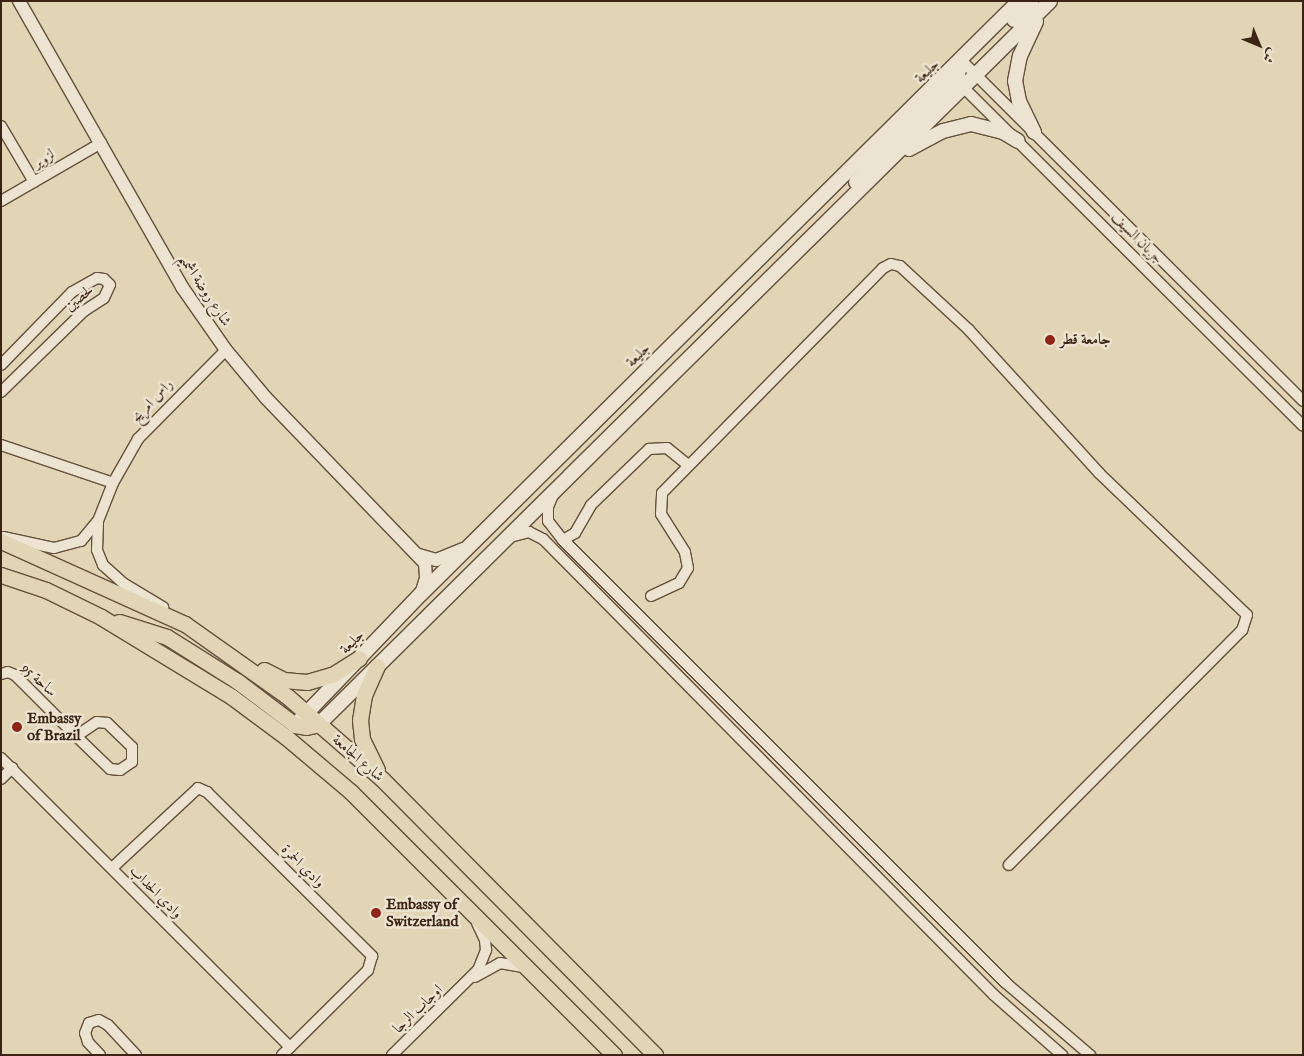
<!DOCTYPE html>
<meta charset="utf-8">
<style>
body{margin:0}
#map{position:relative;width:1304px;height:1056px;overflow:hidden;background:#e1d5b6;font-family:"IM FELL English",Amiri,serif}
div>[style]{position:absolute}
.roads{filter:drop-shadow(1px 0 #65503c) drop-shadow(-1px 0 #65503c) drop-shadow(0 1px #65503c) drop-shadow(0 -1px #65503c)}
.minor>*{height:10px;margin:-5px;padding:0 5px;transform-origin:5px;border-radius:5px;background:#ece4d0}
.tertiary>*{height:12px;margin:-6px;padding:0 6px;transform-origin:6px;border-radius:6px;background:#ece4d0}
.secondary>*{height:14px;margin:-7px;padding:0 7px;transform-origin:7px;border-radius:7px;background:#ece4d0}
.primary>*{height:15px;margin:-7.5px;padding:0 7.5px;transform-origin:7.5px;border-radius:7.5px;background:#e1d5b6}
.dots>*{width:14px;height:14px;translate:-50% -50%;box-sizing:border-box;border:2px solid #ece4d0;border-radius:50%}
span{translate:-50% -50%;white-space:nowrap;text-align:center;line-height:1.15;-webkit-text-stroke:5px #ece4d0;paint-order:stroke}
.street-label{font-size:15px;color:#3c2414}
.poi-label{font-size:15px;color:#3c2414;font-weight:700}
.left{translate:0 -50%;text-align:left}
.frame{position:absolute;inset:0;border:2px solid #3c2414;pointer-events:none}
.north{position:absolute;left:1234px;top:20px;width:50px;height:50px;-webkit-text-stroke:4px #ece4d0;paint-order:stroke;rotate:135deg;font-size:14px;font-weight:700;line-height:20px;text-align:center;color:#3c2414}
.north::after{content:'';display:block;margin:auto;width:18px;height:22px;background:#3c2414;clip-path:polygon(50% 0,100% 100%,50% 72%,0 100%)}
</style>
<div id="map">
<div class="roads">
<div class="minor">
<div style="left:961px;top:60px;width:483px;rotate:44.9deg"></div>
<div style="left:958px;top:82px;width:487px;rotate:44.9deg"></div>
<div style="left:1px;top:126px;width:65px;rotate:59.5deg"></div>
<div style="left:1px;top:201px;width:116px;rotate:-30.1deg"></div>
<div style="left:1px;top:365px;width:102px;rotate:-45.8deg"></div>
<div style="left:72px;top:292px;width:29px;rotate:-29deg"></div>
<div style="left:97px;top:278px;width:7px;rotate:8deg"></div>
<div style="left:104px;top:279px;width:8px;rotate:45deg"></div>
<div style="left:110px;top:285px;width:14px;rotate:115deg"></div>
<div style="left:104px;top:298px;width:24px;rotate:147deg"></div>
<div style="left:84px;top:311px;width:116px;rotate:135.7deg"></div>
<div style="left:1px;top:445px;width:118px;rotate:18.7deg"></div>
<div style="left:553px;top:495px;width:13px;rotate:113deg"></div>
<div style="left:548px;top:507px;width:14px;rotate:90deg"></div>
<div style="left:548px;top:521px;width:24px;rotate:52deg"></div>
<div style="left:563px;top:540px;width:626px;rotate:45deg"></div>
<div style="left:1006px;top:983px;width:111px;rotate:40.6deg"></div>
<div style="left:98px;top:522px;width:28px;rotate:92deg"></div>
<div style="left:97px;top:550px;width:16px;rotate:68deg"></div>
<div style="left:103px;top:565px;width:27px;rotate:42deg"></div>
<div style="left:123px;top:583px;width:47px;rotate:31deg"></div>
<div style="left:3px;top:537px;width:52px;rotate:12.2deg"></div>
<div style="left:54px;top:548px;width:28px;rotate:-15deg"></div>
<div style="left:81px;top:541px;width:26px;rotate:-50deg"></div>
<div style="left:98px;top:521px;width:41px;rotate:-68.5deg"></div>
<div style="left:113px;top:483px;width:51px;rotate:-60.4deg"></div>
<div style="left:138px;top:439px;width:125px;rotate:-45.3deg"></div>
<div style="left:510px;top:537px;width:20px;rotate:-15deg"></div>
<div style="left:529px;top:532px;width:16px;rotate:27deg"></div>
<div style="left:543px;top:539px;width:641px;rotate:45.32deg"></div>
<div style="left:994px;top:995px;width:91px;rotate:41.4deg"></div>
<div style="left:563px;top:540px;width:14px;rotate:-30deg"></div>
<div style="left:575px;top:533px;width:32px;rotate:-60deg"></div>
<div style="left:591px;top:505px;width:81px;rotate:-44deg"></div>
<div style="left:649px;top:449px;width:18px;rotate:-3deg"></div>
<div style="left:667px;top:448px;width:27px;rotate:39deg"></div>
<div style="left:651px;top:596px;width:31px;rotate:-25deg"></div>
<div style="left:679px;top:583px;width:17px;rotate:-59deg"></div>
<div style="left:688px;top:568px;width:16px;rotate:-101deg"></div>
<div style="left:685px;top:552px;width:45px;rotate:-122.3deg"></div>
<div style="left:661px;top:514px;width:21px;rotate:-87deg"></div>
<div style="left:662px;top:493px;width:315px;rotate:-45.5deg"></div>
<div style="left:883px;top:268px;width:9px;rotate:-27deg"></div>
<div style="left:891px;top:264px;width:9px;rotate:13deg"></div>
<div style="left:900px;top:266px;width:94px;rotate:42.8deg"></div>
<div style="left:969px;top:330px;width:193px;rotate:47.7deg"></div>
<div style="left:1099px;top:473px;width:205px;rotate:43.8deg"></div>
<div style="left:1247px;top:615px;width:16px;rotate:108deg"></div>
<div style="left:1242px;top:630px;width:331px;rotate:134.8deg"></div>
<div style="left:1px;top:674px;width:7px;rotate:-16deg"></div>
<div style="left:8px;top:672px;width:8px;rotate:23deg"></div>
<div style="left:15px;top:675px;width:86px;rotate:45deg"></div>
<div style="left:76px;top:736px;width:47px;rotate:44.1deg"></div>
<div style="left:110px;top:769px;width:10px;rotate:6deg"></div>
<div style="left:120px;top:770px;width:14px;rotate:-34deg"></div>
<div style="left:132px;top:762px;width:15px;rotate:-90deg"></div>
<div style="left:132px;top:747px;width:35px;rotate:-136deg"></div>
<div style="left:107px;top:723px;width:10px;rotate:-174deg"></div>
<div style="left:97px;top:722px;width:25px;rotate:146deg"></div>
<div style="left:1px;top:758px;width:409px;rotate:45deg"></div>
<div style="left:1px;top:779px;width:16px;rotate:-45deg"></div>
<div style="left:112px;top:868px;width:117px;rotate:-42.9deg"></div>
<div style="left:198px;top:788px;width:10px;rotate:24deg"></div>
<div style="left:207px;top:792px;width:233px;rotate:44.8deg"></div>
<div style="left:372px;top:956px;width:15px;rotate:106deg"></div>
<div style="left:368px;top:970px;width:121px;rotate:135.3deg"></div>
<div style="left:475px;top:977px;width:29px;rotate:-29deg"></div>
<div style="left:500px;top:963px;width:23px;rotate:10deg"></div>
<div style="left:100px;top:1055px;width:18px;rotate:-133deg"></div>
<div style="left:88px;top:1042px;width:9px;rotate:-108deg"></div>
<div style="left:85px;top:1033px;width:11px;rotate:-68deg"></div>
<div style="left:89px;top:1023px;width:10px;rotate:-17deg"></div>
<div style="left:99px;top:1020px;width:10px;rotate:29deg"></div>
<div style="left:108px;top:1025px;width:41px;rotate:47deg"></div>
<div style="left:392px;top:1055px;width:121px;rotate:-44.7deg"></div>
<div style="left:478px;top:970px;width:22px;rotate:-68deg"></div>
<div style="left:486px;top:950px;width:10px;rotate:-96deg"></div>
<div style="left:485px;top:940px;width:19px;rotate:-115deg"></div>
</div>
<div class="tertiary">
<div style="left:19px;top:1px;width:329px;rotate:60.3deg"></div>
<div style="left:182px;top:287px;width:77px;rotate:55.1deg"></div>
<div style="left:226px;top:350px;width:62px;rotate:50.2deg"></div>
<div style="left:266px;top:398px;width:229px;rotate:46.1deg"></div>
<div style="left:425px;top:563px;width:15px;rotate:86deg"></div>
<div style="left:426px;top:578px;width:17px;rotate:107deg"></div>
<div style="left:419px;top:555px;width:18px;rotate:16deg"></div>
<div style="left:436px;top:560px;width:29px;rotate:-22deg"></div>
</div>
<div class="secondary">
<div style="left:1014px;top:20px;width:26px;rotate:-47deg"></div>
<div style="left:1034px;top:132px;width:34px;rotate:-116deg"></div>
<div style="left:1019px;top:101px;width:20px;rotate:-101deg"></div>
<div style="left:1015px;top:81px;width:25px;rotate:-79deg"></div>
<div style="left:1020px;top:56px;width:38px;rotate:-65deg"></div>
<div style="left:909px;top:149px;width:38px;rotate:-28deg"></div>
<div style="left:943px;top:131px;width:29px;rotate:-14deg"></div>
<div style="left:971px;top:124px;width:33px;rotate:14deg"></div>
<div style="left:1003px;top:132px;width:17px;rotate:31deg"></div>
<div style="left:856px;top:182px;width:144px;rotate:-45.3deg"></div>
<div style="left:957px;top:80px;width:20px;rotate:-79deg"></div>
<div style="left:300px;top:720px;width:175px;rotate:-46.2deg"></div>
<div style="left:421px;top:594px;width:842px;rotate:-44.76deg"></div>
<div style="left:319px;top:724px;width:1028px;rotate:-44.68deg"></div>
</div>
<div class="primary">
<div style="left:1px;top:541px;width:202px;rotate:24.3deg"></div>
<div style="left:185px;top:624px;width:126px;rotate:35.3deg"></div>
<div style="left:288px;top:697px;width:126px;rotate:41.1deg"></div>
<div style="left:383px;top:780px;width:387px;rotate:45.3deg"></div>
<div style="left:1px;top:575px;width:47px;rotate:18.4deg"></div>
<div style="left:46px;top:590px;width:61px;rotate:26.1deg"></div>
<div style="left:101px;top:617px;width:153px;rotate:31.4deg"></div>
<div style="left:232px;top:697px;width:67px;rotate:36.5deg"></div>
<div style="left:286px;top:737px;width:85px;rotate:40.2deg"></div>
<div style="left:351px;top:792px;width:372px;rotate:45deg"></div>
<div style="left:119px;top:622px;width:50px;rotate:17.4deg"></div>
<div style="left:167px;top:637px;width:83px;rotate:32.2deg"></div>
<div style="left:237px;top:681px;width:73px;rotate:37.2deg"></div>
<div style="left:295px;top:725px;width:11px;rotate:10deg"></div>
<div style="left:306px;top:727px;width:13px;rotate:-13deg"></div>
<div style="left:377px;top:666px;width:32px;rotate:114deg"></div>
<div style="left:364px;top:695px;width:25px;rotate:99deg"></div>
<div style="left:360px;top:720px;width:19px;rotate:84deg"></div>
<div style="left:362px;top:739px;width:34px;rotate:64deg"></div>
<div style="left:264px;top:670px;width:22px;rotate:27deg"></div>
<div style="left:284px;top:680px;width:23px;rotate:5deg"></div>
<div style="left:307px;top:682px;width:26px;rotate:-16deg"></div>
<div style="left:332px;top:675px;width:32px;rotate:-32deg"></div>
</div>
</div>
<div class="dots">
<div style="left:1050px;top:340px;background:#8f2418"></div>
<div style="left:17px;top:727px;background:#8f2418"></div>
<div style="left:376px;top:913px;background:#8f2418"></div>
</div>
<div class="street-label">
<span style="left:927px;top:71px;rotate:-44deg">جليعة</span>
<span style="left:44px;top:159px;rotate:-30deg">لزوير</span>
<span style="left:1137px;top:238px;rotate:45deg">جريان السيف</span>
<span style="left:205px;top:290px;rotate:57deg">شارع روضة اشميم</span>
<span style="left:79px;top:298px;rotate:-39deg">لحصين</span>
<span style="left:638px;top:355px;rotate:-45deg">جليعة</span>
<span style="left:152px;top:401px;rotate:-47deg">راس امريح</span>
<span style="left:352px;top:642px;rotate:-46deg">جليعة</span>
<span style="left:39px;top:680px;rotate:42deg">ساحة 95</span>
<span style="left:358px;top:758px;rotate:41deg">شارع الجامعة</span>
<span style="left:303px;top:866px;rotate:45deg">وادي الحمرة</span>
<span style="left:156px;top:892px;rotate:45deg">وادي الحداب</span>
<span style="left:418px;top:1009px;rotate:-44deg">اوجاب الرجا</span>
</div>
<div class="poi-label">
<span class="left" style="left:1060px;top:340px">جامعة قطر</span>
<span class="left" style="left:27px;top:727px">Embassy<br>of Brazil</span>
<span class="left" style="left:386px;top:913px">Embassy of<br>Switzerland</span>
</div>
<div class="frame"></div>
<div class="north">ش</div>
</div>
